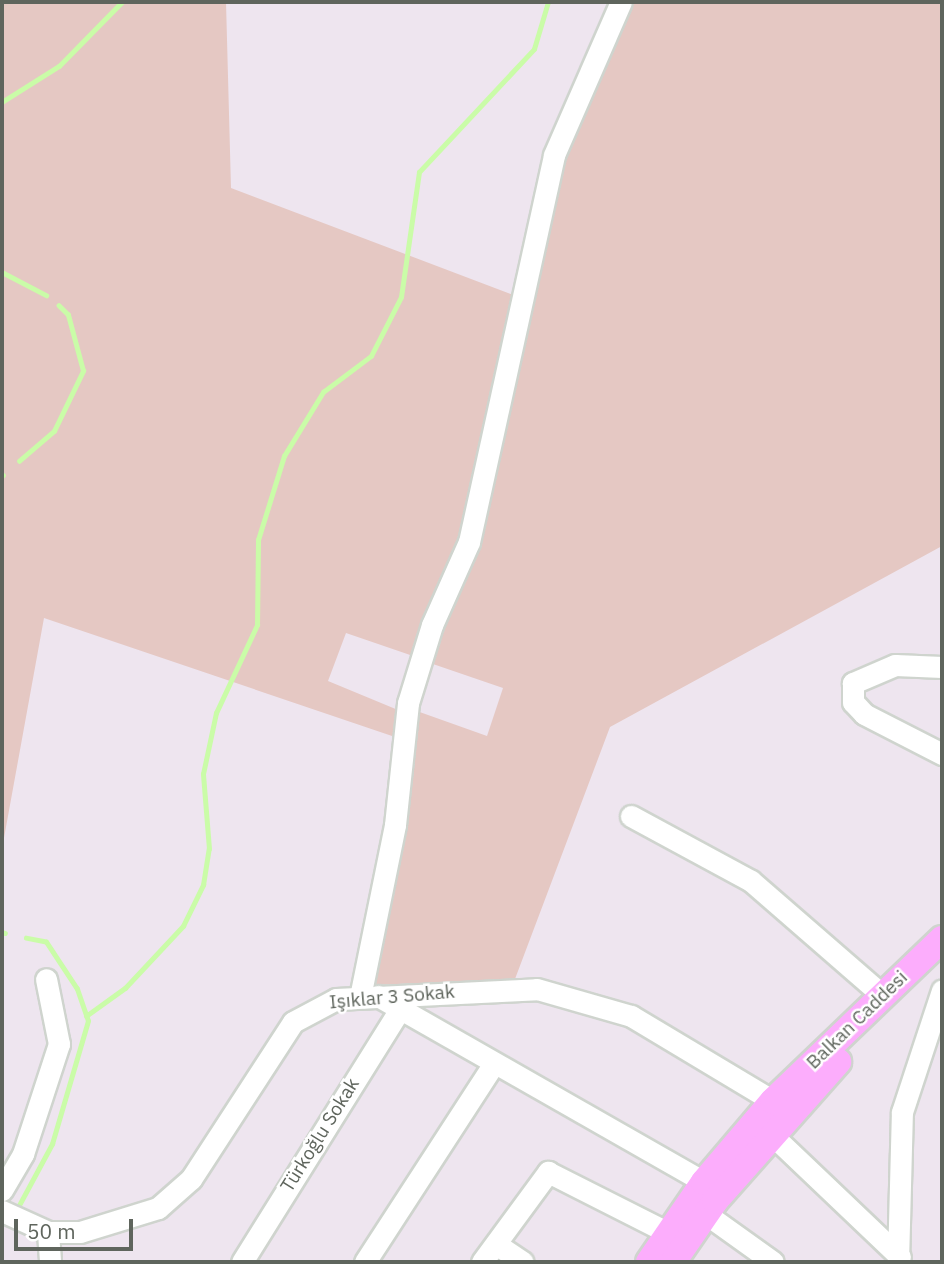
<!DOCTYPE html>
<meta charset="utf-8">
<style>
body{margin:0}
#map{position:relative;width:944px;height:1264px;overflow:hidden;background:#eee5ef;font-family:"IBM Plex Sans",sans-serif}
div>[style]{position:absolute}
.green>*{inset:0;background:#e5c8c3}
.stream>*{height:4.5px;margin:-2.25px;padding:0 2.25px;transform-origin:2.25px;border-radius:2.25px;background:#cafca8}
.roads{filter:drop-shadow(2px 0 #cfd4ce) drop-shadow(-2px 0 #cfd4ce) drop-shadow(0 2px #cfd4ce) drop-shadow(0 -2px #cfd4ce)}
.minor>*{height:21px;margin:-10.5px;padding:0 10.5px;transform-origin:10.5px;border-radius:10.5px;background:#fff}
.major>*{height:26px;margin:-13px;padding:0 13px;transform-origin:13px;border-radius:13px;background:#fcadfc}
span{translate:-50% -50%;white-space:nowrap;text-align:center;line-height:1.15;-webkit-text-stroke:5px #fff;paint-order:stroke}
.street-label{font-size:19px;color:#5f655d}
.frame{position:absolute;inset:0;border:4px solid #5f655d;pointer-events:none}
.scale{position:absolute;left:14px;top:1219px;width:119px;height:32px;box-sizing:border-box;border:4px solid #5f655d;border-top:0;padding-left:9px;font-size:21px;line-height:24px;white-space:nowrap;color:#5f655d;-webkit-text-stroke:5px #fff;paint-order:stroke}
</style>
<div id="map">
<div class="green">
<div style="clip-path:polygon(2px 2px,226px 2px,231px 188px,516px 296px,463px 540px,416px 657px,346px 633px,328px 681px,398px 710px,395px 737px,44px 618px,2px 849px)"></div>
<div style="clip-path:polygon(631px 2px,942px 2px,942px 546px,610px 727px,515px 979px,374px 985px,405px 826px,414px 710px,487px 736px,503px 688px,430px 663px,478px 548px,534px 301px,559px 154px)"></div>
</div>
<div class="stream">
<div style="left:2px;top:102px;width:67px;rotate:-32.3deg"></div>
<div style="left:59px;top:66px;width:90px;rotate:-45.5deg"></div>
<div style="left:2px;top:272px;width:50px;rotate:27.6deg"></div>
<div style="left:19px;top:461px;width:46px;rotate:-40.6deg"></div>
<div style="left:54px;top:431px;width:67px;rotate:-64.2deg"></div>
<div style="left:83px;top:371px;width:58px;rotate:-105deg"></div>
<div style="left:68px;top:315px;width:13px;rotate:-135deg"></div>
<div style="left:2px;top:476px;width:1px;rotate:-45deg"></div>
<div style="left:2px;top:932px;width:3px;rotate:18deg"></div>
<div style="left:86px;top:1016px;width:48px;rotate:-35.7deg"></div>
<div style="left:125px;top:988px;width:85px;rotate:-46.9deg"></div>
<div style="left:183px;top:926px;width:46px;rotate:-64deg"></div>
<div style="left:203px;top:885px;width:36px;rotate:-81deg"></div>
<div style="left:209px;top:849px;width:75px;rotate:-94.6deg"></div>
<div style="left:203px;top:774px;width:62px;rotate:-78deg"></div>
<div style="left:216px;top:713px;width:97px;rotate:-65deg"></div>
<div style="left:257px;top:625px;width:85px;rotate:-89.3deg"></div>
<div style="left:258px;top:540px;width:88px;rotate:-72.8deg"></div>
<div style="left:284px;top:456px;width:75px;rotate:-58.6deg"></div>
<div style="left:323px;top:392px;width:60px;rotate:-36.9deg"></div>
<div style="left:371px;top:356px;width:66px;rotate:-63deg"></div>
<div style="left:401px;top:297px;width:126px;rotate:-81.8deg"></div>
<div style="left:419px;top:172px;width:168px;rotate:-46.9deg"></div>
<div style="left:534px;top:49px;width:49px;rotate:-73.4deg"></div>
<div style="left:17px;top:1209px;width:74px;rotate:-61.7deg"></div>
<div style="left:52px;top:1144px;width:128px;rotate:-73.7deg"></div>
<div style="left:88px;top:1021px;width:34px;rotate:-109deg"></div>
<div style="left:77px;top:989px;width:56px;rotate:-123.4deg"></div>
<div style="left:46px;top:942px;width:20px;rotate:-169deg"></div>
</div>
<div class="roads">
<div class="minor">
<div style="left:942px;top:667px;width:47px;rotate:-177.6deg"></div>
<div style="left:895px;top:665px;width:46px;rotate:156.8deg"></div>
<div style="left:853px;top:683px;width:19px;rotate:90deg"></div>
<div style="left:853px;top:702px;width:16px;rotate:47deg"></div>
<div style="left:864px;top:714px;width:88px;rotate:27.1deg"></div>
<div style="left:631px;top:816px;width:136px;rotate:28.4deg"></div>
<div style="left:751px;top:881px;width:174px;rotate:41deg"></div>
<div style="left:378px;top:996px;width:375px;rotate:29.7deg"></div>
<div style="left:360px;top:997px;width:176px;rotate:-78.5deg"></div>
<div style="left:395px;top:825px;width:123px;rotate:-83.9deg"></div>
<div style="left:408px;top:703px;width:82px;rotate:-72.9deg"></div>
<div style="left:432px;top:625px;width:91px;rotate:-66deg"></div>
<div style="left:469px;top:542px;width:396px;rotate:-77.6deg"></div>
<div style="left:554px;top:155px;width:167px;rotate:-66.4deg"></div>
<div style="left:771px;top:1134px;width:178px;rotate:43.6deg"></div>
<div style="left:2px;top:1190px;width:42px;rotate:-59.7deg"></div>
<div style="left:23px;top:1154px;width:116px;rotate:-71.9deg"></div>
<div style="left:59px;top:1044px;width:66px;rotate:-101.3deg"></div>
<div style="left:2px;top:1211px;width:51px;rotate:24.5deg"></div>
<div style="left:48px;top:1232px;width:32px"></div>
<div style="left:80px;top:1232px;width:82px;rotate:-17.1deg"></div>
<div style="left:158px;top:1208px;width:44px;rotate:-41.3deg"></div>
<div style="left:191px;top:1179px;width:187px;rotate:-57deg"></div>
<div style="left:293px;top:1022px;width:49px;rotate:-28.1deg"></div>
<div style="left:336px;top:999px;width:201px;rotate:-2.8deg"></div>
<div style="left:537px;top:989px;width:98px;rotate:16deg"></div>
<div style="left:631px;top:1016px;width:165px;rotate:30.9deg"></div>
<div style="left:706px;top:1214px;width:82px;rotate:35.6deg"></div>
<div style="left:48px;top:1232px;width:30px;rotate:86deg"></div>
<div style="left:496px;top:1244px;width:32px;rotate:34deg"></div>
<div style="left:242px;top:1262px;width:298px;rotate:-58deg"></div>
<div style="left:365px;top:1262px;width:237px;rotate:-57deg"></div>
<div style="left:482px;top:1262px;width:112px;rotate:-53.7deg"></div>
<div style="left:548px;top:1172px;width:136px;rotate:26.8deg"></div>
<div style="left:898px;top:1262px;width:150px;rotate:-88.5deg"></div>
<div style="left:902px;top:1112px;width:128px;rotate:-71.8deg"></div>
</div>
<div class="major">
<div style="left:649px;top:1262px;width:97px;rotate:-55.5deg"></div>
<div style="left:704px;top:1182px;width:106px;rotate:-49.6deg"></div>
<div style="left:773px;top:1101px;width:234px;rotate:-43.8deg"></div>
<div style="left:673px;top:1262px;width:74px;rotate:-55.5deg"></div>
<div style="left:715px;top:1201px;width:186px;rotate:-48.5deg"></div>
</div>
</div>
<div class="street-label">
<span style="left:392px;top:997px;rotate:-5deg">Işıklar 3 Sokak</span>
<span style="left:857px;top:1020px;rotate:-44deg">Balkan Caddesi</span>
<span style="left:320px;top:1135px;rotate:-58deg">Türkoğlu Sokak</span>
</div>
<div class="frame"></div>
<div class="scale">50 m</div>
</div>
